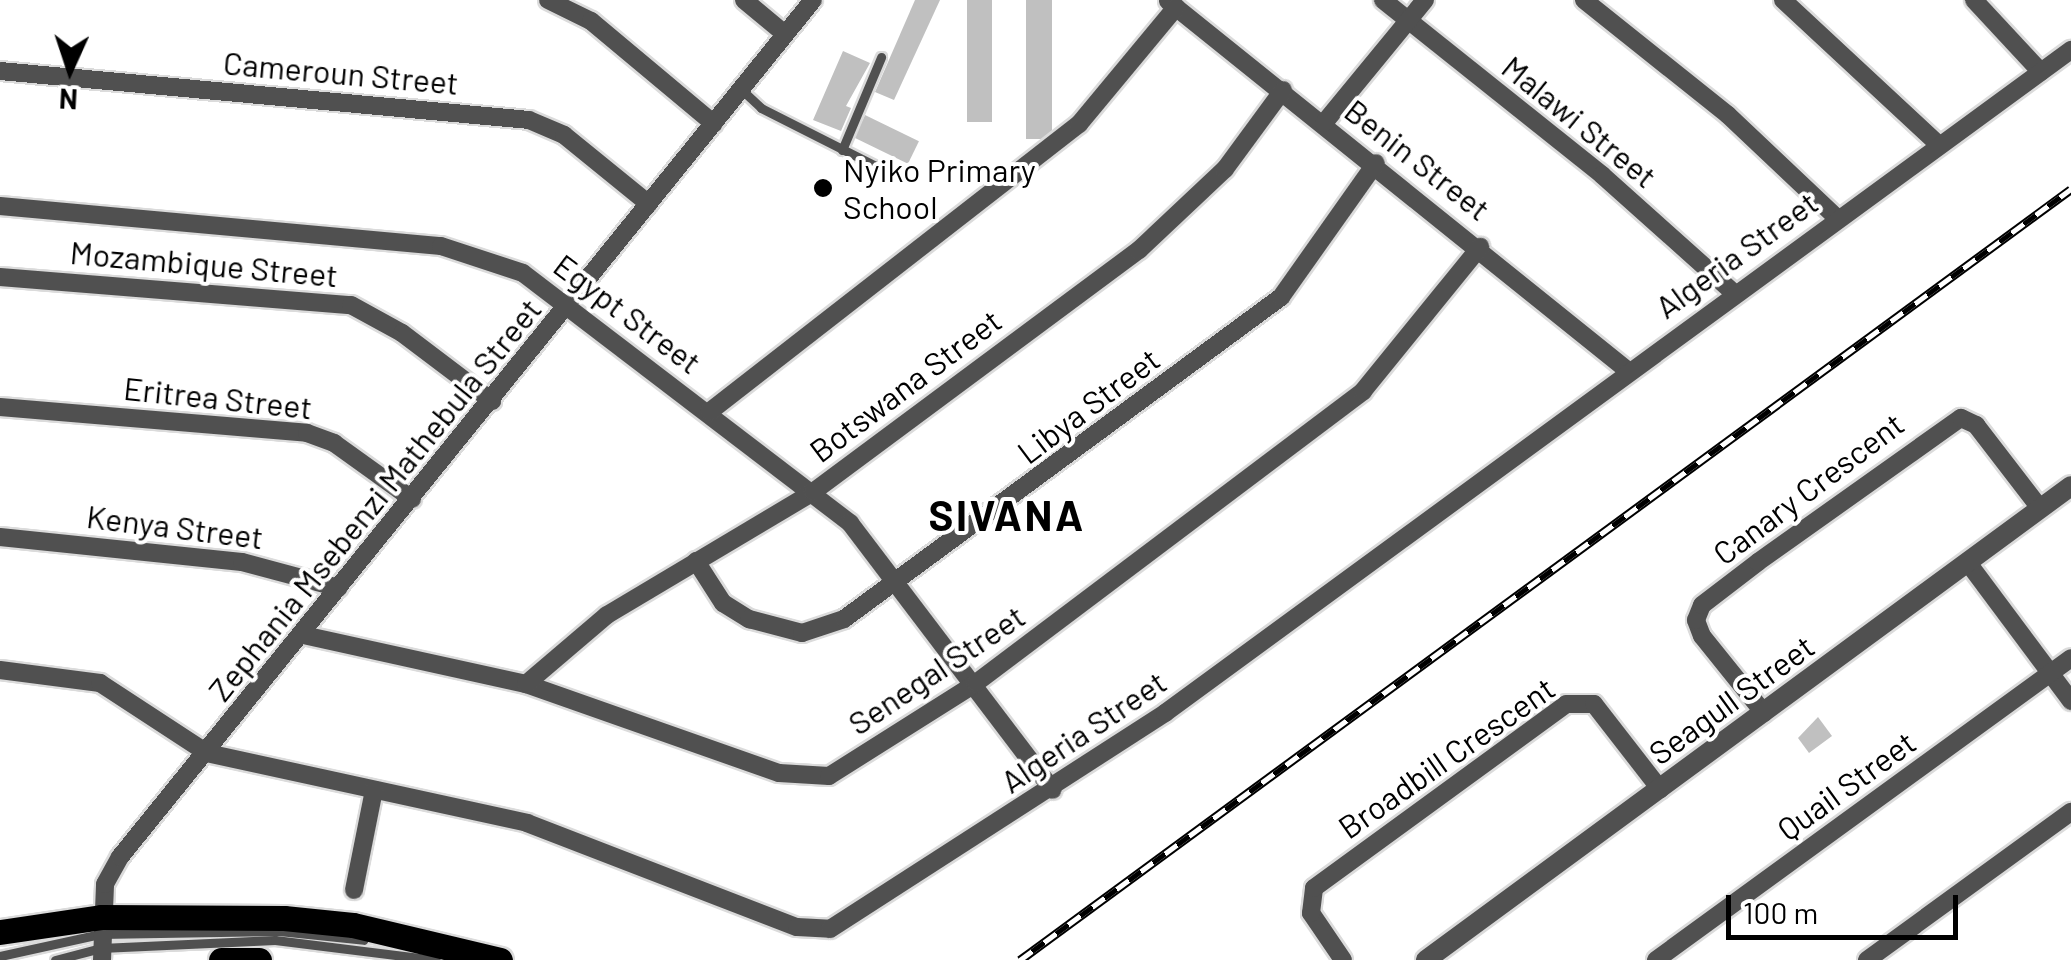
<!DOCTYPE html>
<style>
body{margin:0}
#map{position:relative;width:2071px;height:960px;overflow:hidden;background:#fff;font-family:Barlow,sans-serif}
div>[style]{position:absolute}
.building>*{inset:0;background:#c0c0c0;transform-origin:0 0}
.roads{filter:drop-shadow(2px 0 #dbdbdb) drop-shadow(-2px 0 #dbdbdb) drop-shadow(0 2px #dbdbdb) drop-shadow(0 -2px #dbdbdb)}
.service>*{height:9px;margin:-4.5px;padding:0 4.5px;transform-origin:4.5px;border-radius:4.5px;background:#505050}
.minor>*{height:18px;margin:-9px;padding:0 9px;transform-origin:9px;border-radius:9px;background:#505050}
.tertiary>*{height:20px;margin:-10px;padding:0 10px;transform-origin:10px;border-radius:10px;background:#505050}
.primary>*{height:25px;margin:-12.5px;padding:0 12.5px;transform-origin:12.5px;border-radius:12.5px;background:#000}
.rail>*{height:9px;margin-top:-4.5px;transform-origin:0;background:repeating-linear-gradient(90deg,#fff 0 15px,#000 0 30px);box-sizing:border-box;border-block:2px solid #000}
.dots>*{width:28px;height:28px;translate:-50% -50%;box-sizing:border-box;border:5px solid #fff;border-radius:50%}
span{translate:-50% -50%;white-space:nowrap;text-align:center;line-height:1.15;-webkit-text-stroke:8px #fff;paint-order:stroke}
.street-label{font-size:32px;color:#000}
.poi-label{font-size:32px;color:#000}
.left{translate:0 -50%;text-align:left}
.district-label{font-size:42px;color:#000;font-weight:700;letter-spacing:2.5px}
.north{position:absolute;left:20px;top:20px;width:100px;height:100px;-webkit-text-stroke:8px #fff;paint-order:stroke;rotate:183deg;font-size:28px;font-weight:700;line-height:40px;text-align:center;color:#000}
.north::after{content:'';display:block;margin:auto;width:35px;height:45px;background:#000;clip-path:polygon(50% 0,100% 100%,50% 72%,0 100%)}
.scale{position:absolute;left:1726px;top:895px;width:232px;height:45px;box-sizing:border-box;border:5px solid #000;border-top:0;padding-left:12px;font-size:30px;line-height:35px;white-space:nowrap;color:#000;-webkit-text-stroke:8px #fff;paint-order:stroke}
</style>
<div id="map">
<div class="building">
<div style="clip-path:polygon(915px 0,940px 0,894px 100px,875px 92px)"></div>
<div style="left:967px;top:0;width:25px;height:122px"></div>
<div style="left:1026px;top:0;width:26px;height:139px"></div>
<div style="clip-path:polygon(843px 51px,870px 63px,846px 106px,851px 108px,841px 131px,813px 120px)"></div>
<div style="left:865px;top:115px;width:60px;height:25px;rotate:26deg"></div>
<div style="clip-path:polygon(1818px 717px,1832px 736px,1809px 753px,1798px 738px)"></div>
</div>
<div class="roads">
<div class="service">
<div style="left:743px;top:91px;width:25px;rotate:43deg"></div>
<div style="left:761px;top:108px;width:138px;rotate:26.8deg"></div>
<div style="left:842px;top:150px;width:101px;rotate:-67.2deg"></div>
<div style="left:0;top:956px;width:102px;rotate:-12.4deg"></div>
<div style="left:100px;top:934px;width:179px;rotate:-1deg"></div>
<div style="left:279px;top:931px;width:85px;rotate:6deg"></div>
<div style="left:55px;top:960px;width:48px;rotate:-14.6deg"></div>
<div style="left:101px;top:948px;width:174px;rotate:-2.6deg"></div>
<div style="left:275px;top:940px;width:162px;rotate:7.1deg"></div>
</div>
<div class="minor">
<div style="left:548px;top:0;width:48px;rotate:26deg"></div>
<div style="left:591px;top:21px;width:160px;rotate:39.9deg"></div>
<div style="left:744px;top:0;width:53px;rotate:39.7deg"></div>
<div style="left:1383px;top:0;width:280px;rotate:38.6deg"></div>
<div style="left:1602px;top:175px;width:177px;rotate:41.8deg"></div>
<div style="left:1584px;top:0;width:184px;rotate:38.6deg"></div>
<div style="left:1728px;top:115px;width:150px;rotate:43.4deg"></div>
<div style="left:1783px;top:0;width:213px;rotate:42.9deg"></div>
<div style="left:1974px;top:0;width:98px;rotate:47.1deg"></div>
<div style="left:1168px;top:1px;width:589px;rotate:38.8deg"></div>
<div style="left:0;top:71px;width:531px;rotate:5.29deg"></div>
<div style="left:529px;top:120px;width:38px;rotate:23deg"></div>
<div style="left:564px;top:135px;width:109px;rotate:39.1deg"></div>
<div style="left:1324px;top:123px;width:159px;rotate:-50.6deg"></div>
<div style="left:0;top:206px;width:443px;rotate:5.2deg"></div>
<div style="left:441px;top:246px;width:86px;rotate:18.2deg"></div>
<div style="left:523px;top:273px;width:412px;rotate:37.4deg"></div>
<div style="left:850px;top:523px;width:335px;rotate:52.8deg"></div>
<div style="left:0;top:277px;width:352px;rotate:4.6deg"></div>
<div style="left:351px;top:305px;width:58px;rotate:28.8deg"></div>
<div style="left:402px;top:333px;width:113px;rotate:37.1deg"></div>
<div style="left:0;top:407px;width:308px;rotate:4.8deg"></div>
<div style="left:307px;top:433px;width:29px;rotate:20deg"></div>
<div style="left:334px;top:443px;width:96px;rotate:35.7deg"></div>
<div style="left:709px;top:412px;width:469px;rotate:-37.9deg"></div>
<div style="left:1079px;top:124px;width:152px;rotate:-50.3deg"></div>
<div style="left:0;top:537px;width:243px;rotate:5.9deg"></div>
<div style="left:242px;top:562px;width:100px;rotate:15deg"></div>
<div style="left:696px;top:561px;width:50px;rotate:57.3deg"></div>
<div style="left:723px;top:603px;width:31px;rotate:32deg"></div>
<div style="left:749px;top:619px;width:55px;rotate:14.8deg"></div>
<div style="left:802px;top:633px;width:44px;rotate:-18.4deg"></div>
<div style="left:844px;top:619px;width:543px;rotate:-36.38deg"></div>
<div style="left:1281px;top:297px;width:164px;rotate:-54.7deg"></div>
<div style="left:1969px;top:564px;width:171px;rotate:53.3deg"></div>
<div style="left:303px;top:635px;width:228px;rotate:12.4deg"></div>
<div style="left:526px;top:684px;width:268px;rotate:19.4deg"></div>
<div style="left:779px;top:773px;width:50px;rotate:3.4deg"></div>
<div style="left:829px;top:776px;width:174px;rotate:-32.3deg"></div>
<div style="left:976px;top:683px;width:485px;rotate:-37deg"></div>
<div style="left:1363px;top:391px;width:186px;rotate:-50.9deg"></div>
<div style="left:0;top:670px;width:101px;rotate:7.4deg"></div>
<div style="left:100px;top:683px;width:128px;rotate:33.2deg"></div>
<div style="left:207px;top:753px;width:328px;rotate:12.3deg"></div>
<div style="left:527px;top:823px;width:289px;rotate:21.1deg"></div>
<div style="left:797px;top:927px;width:33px;rotate:3deg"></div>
<div style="left:830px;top:929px;width:399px;rotate:-32.8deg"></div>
<div style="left:1165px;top:713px;width:1123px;rotate:-36.2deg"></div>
<div style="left:526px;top:684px;width:106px;rotate:-40.4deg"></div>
<div style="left:607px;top:615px;width:240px;rotate:-30.8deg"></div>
<div style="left:813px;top:492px;width:406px;rotate:-36.6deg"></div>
<div style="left:1139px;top:250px;width:118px;rotate:-43.3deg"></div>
<div style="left:1225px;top:169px;width:98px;rotate:-53.7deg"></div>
<div style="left:1764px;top:713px;width:99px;rotate:-128.8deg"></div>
<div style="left:1702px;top:636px;width:17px;rotate:-111deg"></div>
<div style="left:1696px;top:620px;width:16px;rotate:-68deg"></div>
<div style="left:1702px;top:605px;width:71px;rotate:-37.5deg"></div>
<div style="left:1758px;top:562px;width:249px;rotate:-35.4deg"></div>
<div style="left:1961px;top:418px;width:17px;rotate:25deg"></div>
<div style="left:1976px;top:425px;width:105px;rotate:52.4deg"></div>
<div style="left:354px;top:890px;width:102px;rotate:-78.7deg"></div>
<div style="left:102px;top:960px;width:76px;rotate:-87.7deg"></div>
<div style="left:105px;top:884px;width:31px;rotate:-61deg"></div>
<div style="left:120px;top:857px;width:1102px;rotate:-51.04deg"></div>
<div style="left:1343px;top:960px;width:57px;rotate:-124.2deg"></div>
<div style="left:1311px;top:913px;width:25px;rotate:-83deg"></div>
<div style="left:1314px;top:888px;width:312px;rotate:-36.1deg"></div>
<div style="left:1566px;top:704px;width:28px"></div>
<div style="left:1594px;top:704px;width:108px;rotate:52.2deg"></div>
<div style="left:1656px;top:960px;width:513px;rotate:-36.04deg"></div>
<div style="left:1867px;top:960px;width:252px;rotate:-36deg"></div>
</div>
<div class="tertiary">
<div style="left:1426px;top:960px;width:800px;rotate:-36.31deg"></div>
</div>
<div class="primary">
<div style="left:0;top:932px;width:102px;rotate:-8.4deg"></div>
<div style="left:101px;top:917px;width:183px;rotate:0.3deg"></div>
<div style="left:284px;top:918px;width:69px;rotate:5.8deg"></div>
<div style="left:353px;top:925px;width:151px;rotate:13.4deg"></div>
<div style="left:221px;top:960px;width:38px"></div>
</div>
</div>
<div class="rail">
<div style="left:1020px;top:960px;width:1303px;rotate:-36.26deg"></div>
</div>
<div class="dots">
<div style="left:823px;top:188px;background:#000"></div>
</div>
<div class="street-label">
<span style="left:341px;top:72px;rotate:5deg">Cameroun Street</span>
<span style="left:1580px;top:121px;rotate:39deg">Malawi Street</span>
<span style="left:1418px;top:159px;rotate:38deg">Benin Street</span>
<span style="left:1736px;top:254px;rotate:-36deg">Algeria Street</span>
<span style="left:204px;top:263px;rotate:5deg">Mozambique Street</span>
<span style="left:628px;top:313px;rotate:37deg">Egypt Street</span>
<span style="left:905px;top:385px;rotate:-37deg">Botswana Street</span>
<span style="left:218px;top:397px;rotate:6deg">Eritrea Street</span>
<span style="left:1088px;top:405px;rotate:-37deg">Libya Street</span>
<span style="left:1808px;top:488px;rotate:-37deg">Canary Crescent</span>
<span style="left:374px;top:499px;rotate:-51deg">Zephania Msebenzi Mathebula Street</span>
<span style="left:175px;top:526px;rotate:7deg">Kenya Street</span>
<span style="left:936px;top:669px;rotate:-34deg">Senegal Street</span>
<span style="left:1731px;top:699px;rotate:-36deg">Seagull Street</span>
<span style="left:1083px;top:731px;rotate:-34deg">Algeria Street</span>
<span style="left:1446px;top:757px;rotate:-35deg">Broadbill Crescent</span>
<span style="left:1846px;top:785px;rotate:-36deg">Quail Street</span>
</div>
<div class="poi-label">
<span class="left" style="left:843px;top:188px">Nyiko Primary<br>School</span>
</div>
<div class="district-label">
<span style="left:1007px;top:514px">SIVANA</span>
</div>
<div class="north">N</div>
<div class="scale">100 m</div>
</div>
